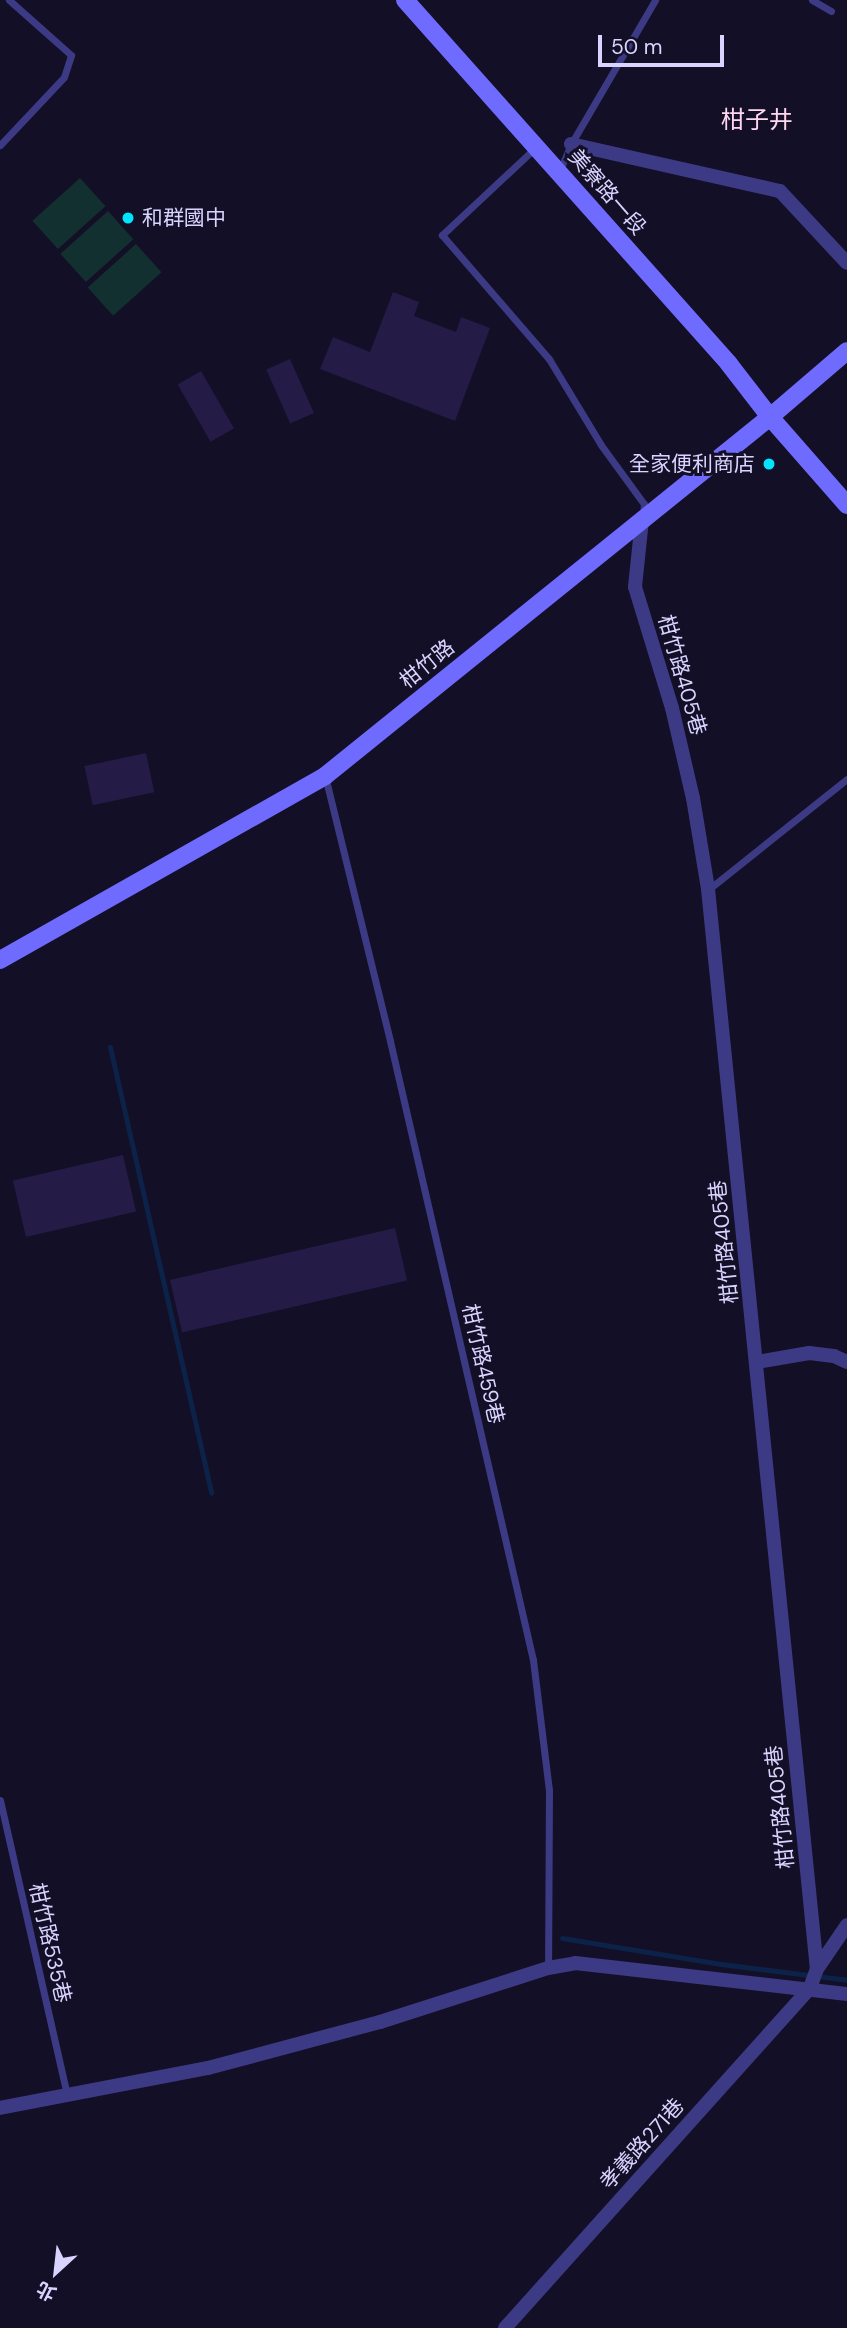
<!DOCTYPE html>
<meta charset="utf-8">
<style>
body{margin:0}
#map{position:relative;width:847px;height:2328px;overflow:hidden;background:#130f26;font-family:"DM Sans","Noto Sans TC",sans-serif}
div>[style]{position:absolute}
.green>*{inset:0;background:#12302f;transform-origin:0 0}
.stream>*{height:5px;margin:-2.5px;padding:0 2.5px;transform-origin:2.5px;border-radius:2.5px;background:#0c2248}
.building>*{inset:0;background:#241b47;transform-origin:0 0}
.lane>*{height:7px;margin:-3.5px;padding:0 3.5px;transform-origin:3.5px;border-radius:3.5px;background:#3d3a85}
.street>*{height:14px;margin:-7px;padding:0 7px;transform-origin:7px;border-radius:7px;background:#3d3a85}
.secondary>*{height:18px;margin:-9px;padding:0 9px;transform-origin:9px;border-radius:9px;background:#6f6bff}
.dots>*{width:19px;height:19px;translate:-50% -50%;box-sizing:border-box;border:4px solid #130f26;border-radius:50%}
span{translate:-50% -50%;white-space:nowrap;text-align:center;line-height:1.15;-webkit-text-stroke:6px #130f26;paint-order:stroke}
.street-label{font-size:21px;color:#d9d4ff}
.poi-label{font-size:21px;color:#d9d4ff}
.left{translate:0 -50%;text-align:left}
.right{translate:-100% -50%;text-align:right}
.quarter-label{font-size:24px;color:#ffd6f0}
.north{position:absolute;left:21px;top:2237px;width:70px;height:70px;-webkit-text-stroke:5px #130f26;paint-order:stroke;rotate:207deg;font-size:19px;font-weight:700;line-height:28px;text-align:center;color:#d9d4ff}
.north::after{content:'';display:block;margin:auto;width:24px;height:32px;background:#d9d4ff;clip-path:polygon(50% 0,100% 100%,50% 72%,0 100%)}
.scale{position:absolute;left:598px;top:35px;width:126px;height:32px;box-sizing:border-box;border:4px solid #d9d4ff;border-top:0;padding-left:9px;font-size:21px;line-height:24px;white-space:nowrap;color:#d9d4ff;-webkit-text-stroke:5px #130f26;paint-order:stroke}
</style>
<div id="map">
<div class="green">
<div style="left:80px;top:178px;width:38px;height:64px;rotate:48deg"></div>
<div style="left:108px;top:211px;width:38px;height:64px;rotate:48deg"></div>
<div style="left:136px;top:244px;width:38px;height:65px;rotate:48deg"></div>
</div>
<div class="stream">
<div style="left:110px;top:1047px;width:457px;rotate:77.2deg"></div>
<div style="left:562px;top:1938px;width:161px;rotate:9.3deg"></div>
<div style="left:721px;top:1964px;width:127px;rotate:7.2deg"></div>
</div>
<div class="building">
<div style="clip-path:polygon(393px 292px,419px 302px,414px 316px,456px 332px,461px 317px,490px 328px,455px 421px,320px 369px,333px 337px,370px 352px)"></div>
<div style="left:290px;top:359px;width:59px;height:26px;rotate:66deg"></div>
<div style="left:201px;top:371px;width:66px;height:27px;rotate:60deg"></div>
<div style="left:146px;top:753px;width:40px;height:63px;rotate:78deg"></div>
<div style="left:123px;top:1155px;width:58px;height:113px;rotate:77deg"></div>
<div style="left:395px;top:1228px;width:54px;height:231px;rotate:77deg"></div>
</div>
<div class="lane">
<div style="left:812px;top:0;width:22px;rotate:30deg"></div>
<div style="left:0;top:145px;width:93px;rotate:-46.7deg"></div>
<div style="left:64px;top:77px;width:23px;rotate:-72deg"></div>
<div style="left:71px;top:55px;width:83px;rotate:-138.4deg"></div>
<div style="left:536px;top:147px;width:129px;rotate:136.9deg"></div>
<div style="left:442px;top:235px;width:164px;rotate:49.2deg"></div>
<div style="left:549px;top:359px;width:100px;rotate:58.8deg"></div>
<div style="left:601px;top:445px;width:73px;rotate:53.9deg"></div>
<div style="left:644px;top:504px;width:12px;rotate:95deg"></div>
<div style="left:560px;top:170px;width:28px;rotate:-67deg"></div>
<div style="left:571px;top:144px;width:167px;rotate:-59.7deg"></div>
<div style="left:325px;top:776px;width:273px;rotate:76.2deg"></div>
<div style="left:390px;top:1041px;width:635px;rotate:76.99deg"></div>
<div style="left:533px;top:1660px;width:131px;rotate:83deg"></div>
<div style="left:549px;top:1790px;width:178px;rotate:90.3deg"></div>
<div style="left:709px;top:889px;width:176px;rotate:-38.6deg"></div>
<div style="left:0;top:1800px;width:302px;rotate:77.2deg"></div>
</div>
<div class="street">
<div style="left:571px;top:144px;width:214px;rotate:12.7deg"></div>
<div style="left:780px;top:191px;width:98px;rotate:47.1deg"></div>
<div style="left:642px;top:520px;width:67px;rotate:96deg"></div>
<div style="left:635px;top:587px;width:127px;rotate:73deg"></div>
<div style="left:672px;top:708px;width:92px;rotate:76.9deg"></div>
<div style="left:693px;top:798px;width:92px;rotate:80.6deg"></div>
<div style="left:708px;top:889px;width:1085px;rotate:84.24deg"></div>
<div style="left:757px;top:1362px;width:53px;rotate:-9.8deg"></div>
<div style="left:809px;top:1353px;width:25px;rotate:7deg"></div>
<div style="left:834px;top:1356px;width:14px;rotate:25deg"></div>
<div style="left:0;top:2108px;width:212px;rotate:-10.9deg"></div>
<div style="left:208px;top:2068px;width:178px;rotate:-15deg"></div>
<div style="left:380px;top:2022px;width:176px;rotate:-17.8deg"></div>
<div style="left:548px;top:1968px;width:27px;rotate:-10deg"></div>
<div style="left:575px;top:1963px;width:274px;rotate:6.5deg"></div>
<div style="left:505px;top:2328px;width:457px;rotate:-48.1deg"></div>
<div style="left:810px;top:1988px;width:20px;rotate:-70deg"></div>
<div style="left:817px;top:1969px;width:53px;rotate:-55.7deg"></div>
</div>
<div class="secondary">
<div style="left:405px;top:0;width:487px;rotate:48.3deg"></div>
<div style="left:729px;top:364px;width:67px;rotate:52.3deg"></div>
<div style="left:770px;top:417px;width:117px;rotate:48.8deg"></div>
<div style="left:0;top:960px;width:373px;rotate:-29.5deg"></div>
<div style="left:325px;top:776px;width:572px;rotate:-38.89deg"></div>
<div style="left:770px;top:417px;width:101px;rotate:-40.6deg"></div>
</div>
<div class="dots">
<div style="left:128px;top:218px;background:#00e5ff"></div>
<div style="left:769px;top:464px;background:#00e5ff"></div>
</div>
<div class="street-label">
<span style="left:607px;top:192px;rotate:49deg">美寮路一段</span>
<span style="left:427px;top:664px;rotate:-39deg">柑竹路</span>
<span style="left:682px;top:675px;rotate:74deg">柑竹路405巷</span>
<span style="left:724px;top:1242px;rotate:-96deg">柑竹路405巷</span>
<span style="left:483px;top:1364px;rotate:77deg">柑竹路459巷</span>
<span style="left:780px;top:1807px;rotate:-96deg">柑竹路405巷</span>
<span style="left:50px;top:1943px;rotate:77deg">柑竹路535巷</span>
<span style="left:642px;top:2144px;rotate:-48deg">孝義路271巷</span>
</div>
<div class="poi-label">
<span class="left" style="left:142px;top:218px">和群國中</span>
<span class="right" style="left:755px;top:464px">全家便利商店</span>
</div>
<div class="quarter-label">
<span style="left:757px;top:120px">柑子井</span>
</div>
<div class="north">北</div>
<div class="scale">50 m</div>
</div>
